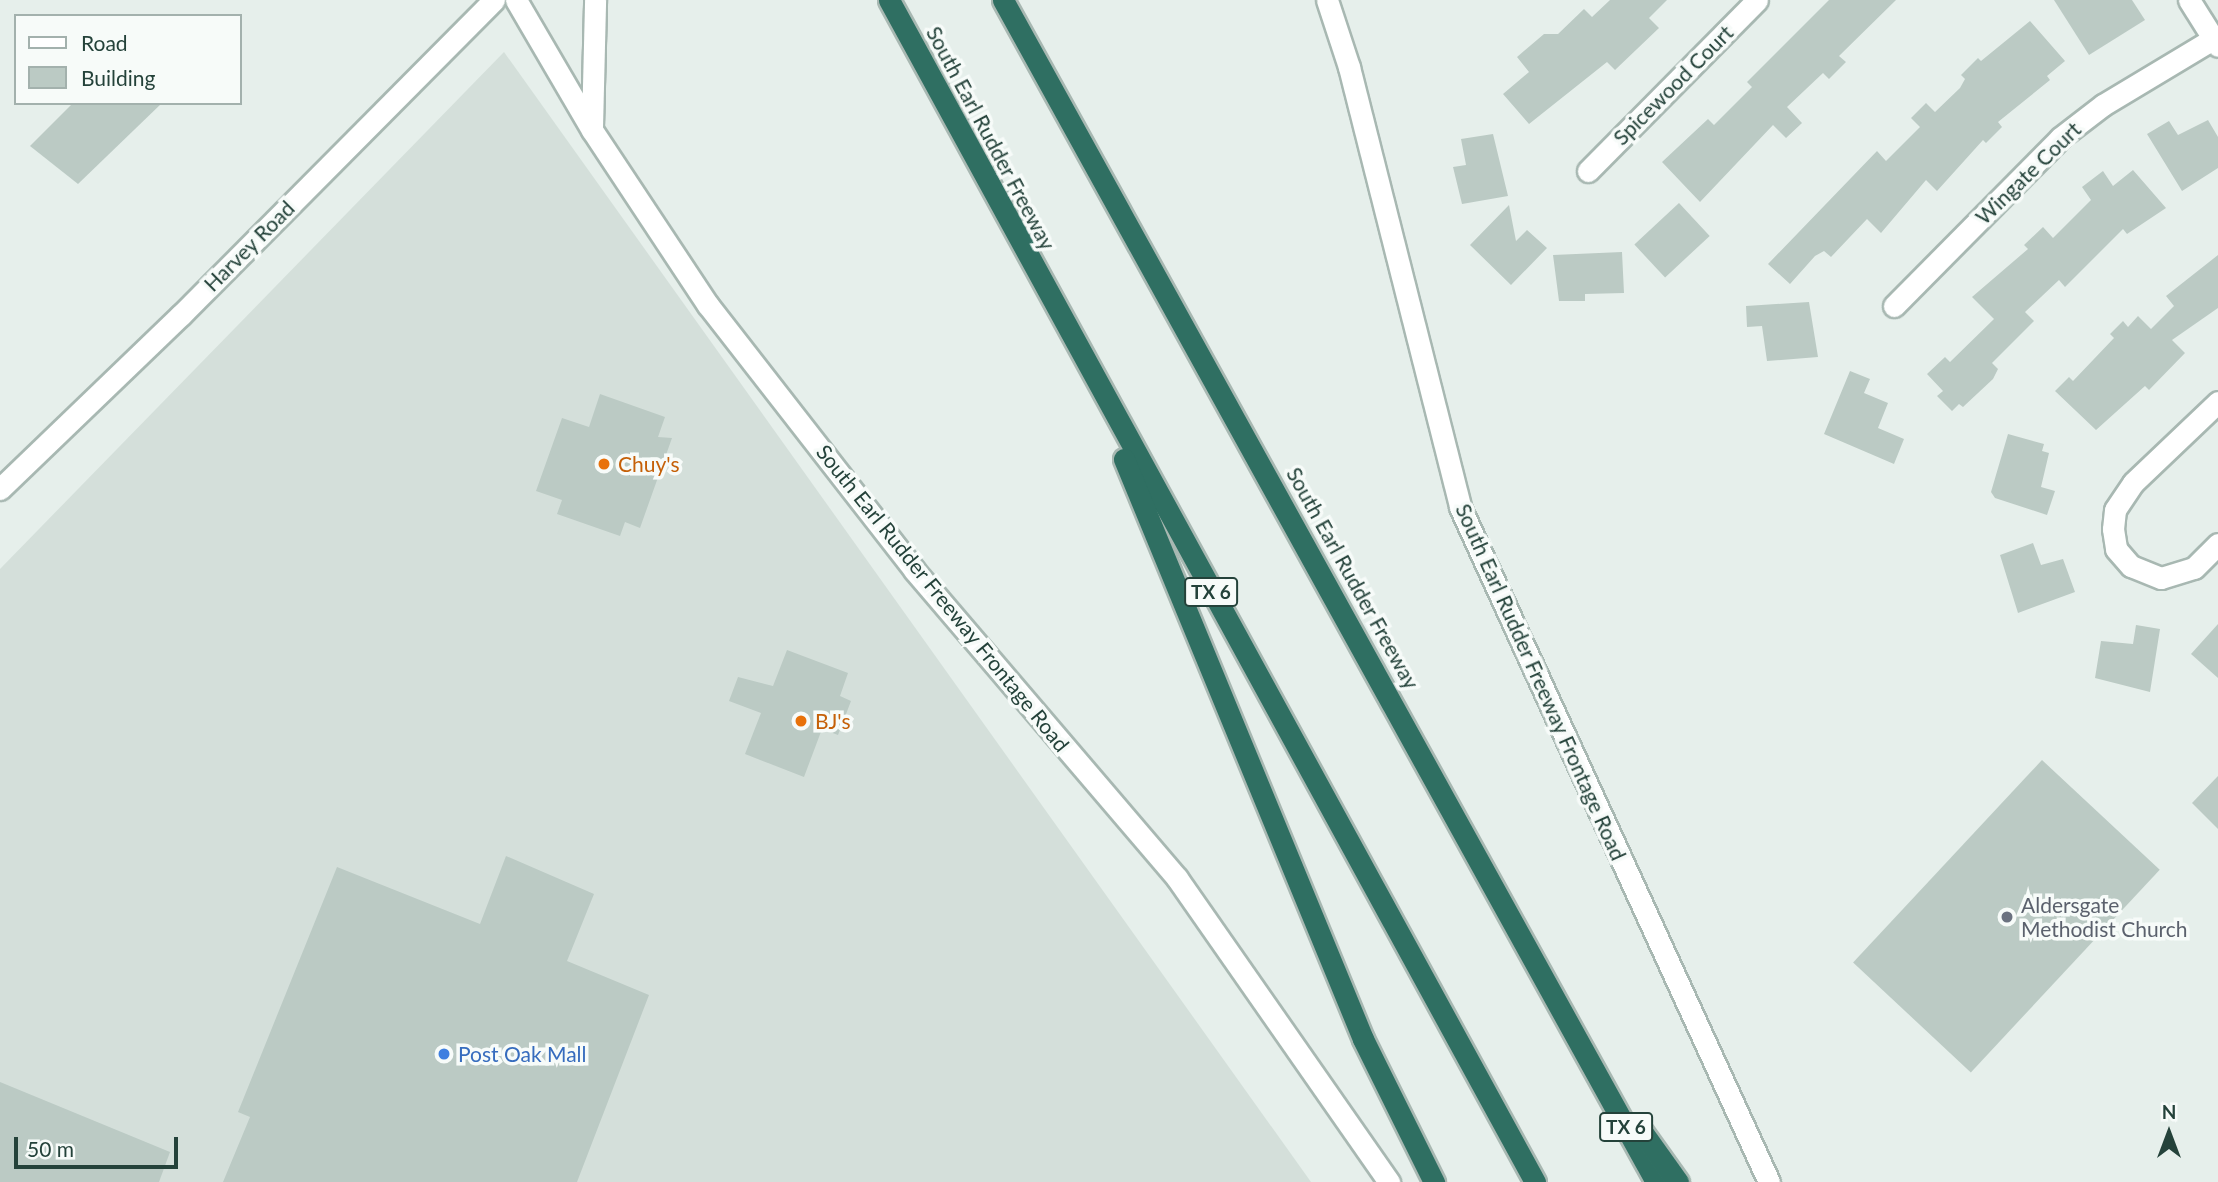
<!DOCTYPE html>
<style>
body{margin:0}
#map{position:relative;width:2218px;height:1182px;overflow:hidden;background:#e6efeb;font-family:Lato,sans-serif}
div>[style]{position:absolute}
.built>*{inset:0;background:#d4dfda}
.building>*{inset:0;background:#bbcac4;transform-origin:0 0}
.roads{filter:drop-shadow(2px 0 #a8b8b2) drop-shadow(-2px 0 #a8b8b2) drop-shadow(0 2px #a8b8b2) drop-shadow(0 -2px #a8b8b2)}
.minor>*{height:21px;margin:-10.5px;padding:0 10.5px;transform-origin:10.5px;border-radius:10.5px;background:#fff}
.secondary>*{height:21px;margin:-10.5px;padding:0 10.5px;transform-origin:10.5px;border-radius:10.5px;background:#fff}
.motorway>*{height:21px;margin:-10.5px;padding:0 10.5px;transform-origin:10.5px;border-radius:10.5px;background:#2f6f62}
.dots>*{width:19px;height:19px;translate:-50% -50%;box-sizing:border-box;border:4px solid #f7fbf9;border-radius:50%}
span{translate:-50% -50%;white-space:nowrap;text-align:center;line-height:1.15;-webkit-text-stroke:7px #f7fbf9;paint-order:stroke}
.shield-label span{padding:2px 5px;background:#f7fbf9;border:2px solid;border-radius:5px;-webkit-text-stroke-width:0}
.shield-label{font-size:19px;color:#24423a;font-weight:700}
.street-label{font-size:21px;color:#24423a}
.food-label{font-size:21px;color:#c56008}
.left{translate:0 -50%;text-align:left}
.worship-label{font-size:21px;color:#5b616d}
.shop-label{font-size:21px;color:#366cbe}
.legend{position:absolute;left:14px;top:14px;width:228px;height:91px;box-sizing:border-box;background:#f7fbf9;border:2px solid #a3b1ad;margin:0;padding:9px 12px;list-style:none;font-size:21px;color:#24423a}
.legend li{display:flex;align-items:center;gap:14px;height:35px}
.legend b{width:35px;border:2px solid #a3b1ad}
.north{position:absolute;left:2134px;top:1098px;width:70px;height:70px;-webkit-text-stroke:5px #f7fbf9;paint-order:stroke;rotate:0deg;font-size:19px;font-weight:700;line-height:28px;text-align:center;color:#24423a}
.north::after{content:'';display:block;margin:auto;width:24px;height:32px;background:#24423a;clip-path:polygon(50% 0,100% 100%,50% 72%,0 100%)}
.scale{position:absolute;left:14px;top:1137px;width:164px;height:32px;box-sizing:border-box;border:4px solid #24423a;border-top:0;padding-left:9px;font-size:21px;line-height:24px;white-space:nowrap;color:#24423a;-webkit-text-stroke:5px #f7fbf9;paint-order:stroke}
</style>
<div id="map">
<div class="built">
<div style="clip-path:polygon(504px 52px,1311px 1182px,0 1182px,0 569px)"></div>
</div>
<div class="building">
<div style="clip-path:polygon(1610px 0,1667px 0,1649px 18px,1659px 28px,1615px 70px,1607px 62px,1529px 124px,1503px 94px,1529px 72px,1517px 57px,1544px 34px,1558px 34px,1584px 9px,1592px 17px)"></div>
<div style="clip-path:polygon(1829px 0,1896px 0,1839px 56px,1846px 62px,1829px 79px,1823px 73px,1787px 107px,1802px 123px,1786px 138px,1773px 125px,1700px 202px,1662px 162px,1708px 119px,1714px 125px,1752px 87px,1747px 82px)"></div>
<div style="clip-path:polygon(2054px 0,2132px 0,2145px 20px,2089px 55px)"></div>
<div style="clip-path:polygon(2030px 21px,2065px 61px,2047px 76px,2050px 80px,1998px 122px,2002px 127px,1986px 143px,1983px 140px,1937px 191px,1926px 180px,1881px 233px,1867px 219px,1831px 257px,1824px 251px,1815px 256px,1790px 284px,1768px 264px,1877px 151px,1886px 161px,1920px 127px,1911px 118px,1926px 103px,1935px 112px,1960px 88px,1965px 79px,1961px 75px,1978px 58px,1981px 61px)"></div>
<div style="clip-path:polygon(73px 103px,162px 103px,78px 184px,30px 146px)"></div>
<div style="clip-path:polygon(2208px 120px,2218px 137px,2218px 168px,2182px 191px,2147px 134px,2169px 121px,2178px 135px)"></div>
<div style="clip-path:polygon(1493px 134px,1508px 196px,1462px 204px,1453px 167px,1466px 165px,1461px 139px)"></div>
<div style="clip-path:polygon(2133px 170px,2166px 208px,2127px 234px,2123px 229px,2065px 287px,2059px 280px,2025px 312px,2034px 321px,1992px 363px,1998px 369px,1993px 379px,1963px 407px,1959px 404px,1952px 411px,1937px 396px,1943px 391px,1927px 374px,1945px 357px,1950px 362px,1994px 319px,1972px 297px,2028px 249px,2024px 245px,2043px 227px,2053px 238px,2091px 200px,2082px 187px,2103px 171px,2113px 186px)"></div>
<div style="left:1679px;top:203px;width:45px;height:61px;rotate:47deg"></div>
<div style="clip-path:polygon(1509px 205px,1516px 241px,1527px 230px,1547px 248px,1511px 285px,1470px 245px)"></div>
<div style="clip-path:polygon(1622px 252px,1624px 293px,1585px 294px,1585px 301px,1559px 301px,1553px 255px)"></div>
<div style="clip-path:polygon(2218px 255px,2218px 308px,2172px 340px,2185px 353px,2149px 390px,2145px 386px,2096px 430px,2055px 391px,2069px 377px,2073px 381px,2114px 338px,2110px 334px,2123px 321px,2128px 327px,2138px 316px,2151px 329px,2174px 306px,2166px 296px)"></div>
<div style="clip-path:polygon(1809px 302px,1818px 357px,1767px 361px,1762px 326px,1747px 327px,1746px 306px)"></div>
<div style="clip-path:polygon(1850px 371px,1870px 379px,1864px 393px,1888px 403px,1878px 428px,1904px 439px,1894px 464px,1824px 434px)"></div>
<div style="clip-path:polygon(600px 394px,665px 417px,658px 437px,672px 438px,640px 528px,625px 522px,620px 536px,557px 514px,562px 500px,536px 491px,562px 418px,589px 427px)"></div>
<div style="clip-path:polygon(2008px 434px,2044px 444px,2042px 451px,2049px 453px,2041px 487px,2055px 491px,2047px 515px,1995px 498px,1991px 492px)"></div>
<div style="clip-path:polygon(2033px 543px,2041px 565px,2063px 559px,2075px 592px,2018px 613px,2000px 555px)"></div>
<div style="clip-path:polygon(2218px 624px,2218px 678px,2191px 654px)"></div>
<div style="clip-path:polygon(2136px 625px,2160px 629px,2150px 692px,2095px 678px,2101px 641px,2133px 644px)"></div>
<div style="clip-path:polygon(787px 650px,848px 673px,840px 696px,851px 701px,838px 735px,822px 729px,804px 777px,745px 754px,761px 713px,729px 701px,738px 677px,773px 686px)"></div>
<div style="left:2042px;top:760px;width:161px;height:277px;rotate:43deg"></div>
<div style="clip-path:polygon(2218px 776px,2218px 829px,2192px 803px)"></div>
<div style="clip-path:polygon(506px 856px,594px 894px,567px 961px,649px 995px,577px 1182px,223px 1182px,250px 1117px,238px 1112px,337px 867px,480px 924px)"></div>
<div style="clip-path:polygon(0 1082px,170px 1152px,159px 1182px,0 1182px)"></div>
</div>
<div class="roads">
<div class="minor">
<div style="left:2189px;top:0;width:54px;rotate:57.8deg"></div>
<div style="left:1588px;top:171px;width:240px;rotate:-45.3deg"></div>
<div style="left:1894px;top:306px;width:236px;rotate:-45.3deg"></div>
<div style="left:2060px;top:138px;width:54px;rotate:-37.5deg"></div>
<div style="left:2103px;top:105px;width:134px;rotate:-31deg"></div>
<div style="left:2218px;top:402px;width:117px;rotate:136.4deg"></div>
<div style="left:2133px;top:483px;width:32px;rotate:124deg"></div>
<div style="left:2115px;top:510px;width:19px;rotate:96deg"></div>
<div style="left:2113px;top:529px;width:20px;rotate:81deg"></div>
<div style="left:2116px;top:549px;width:23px;rotate:49deg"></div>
<div style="left:2131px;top:566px;width:32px;rotate:22deg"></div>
<div style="left:2161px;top:578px;width:34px;rotate:-17deg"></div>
<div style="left:2194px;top:568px;width:34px;rotate:-45deg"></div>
</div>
<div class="secondary">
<div style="left:516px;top:0;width:151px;rotate:59.7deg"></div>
<div style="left:592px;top:130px;width:210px;rotate:56.5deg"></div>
<div style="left:708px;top:305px;width:336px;rotate:52.1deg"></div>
<div style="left:914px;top:570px;width:405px;rotate:49.5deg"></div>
<div style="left:1177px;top:878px;width:371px;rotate:55.1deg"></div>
<div style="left:1327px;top:0;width:71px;rotate:71.8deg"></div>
<div style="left:1349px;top:67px;width:454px;rotate:75.8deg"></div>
<div style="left:1460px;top:507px;width:742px;rotate:65.4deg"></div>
<div style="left:592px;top:127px;width:127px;rotate:-88.6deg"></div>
<div style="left:0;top:489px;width:251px;rotate:-43.9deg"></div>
<div style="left:181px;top:315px;width:444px;rotate:-45.2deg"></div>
</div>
<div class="motorway">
<div style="left:889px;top:0;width:1347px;rotate:61.34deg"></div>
<div style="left:1003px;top:0;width:1350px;rotate:61.08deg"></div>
<div style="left:1124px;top:459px;width:627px;rotate:67.6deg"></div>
<div style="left:1363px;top:1039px;width:160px;rotate:63.6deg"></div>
<div style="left:1638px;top:1126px;width:69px;rotate:54.5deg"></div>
</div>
</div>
<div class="dots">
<div style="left:604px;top:464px;background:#e8710a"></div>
<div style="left:801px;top:721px;background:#e8710a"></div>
<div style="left:2007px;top:917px;background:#6b7280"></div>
<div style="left:444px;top:1054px;background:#3f7fe0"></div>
</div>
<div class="shield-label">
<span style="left:1211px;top:592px">TX 6</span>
<span style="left:1626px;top:1127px">TX 6</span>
</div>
<div class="street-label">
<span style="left:1673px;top:85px;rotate:-45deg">Spicewood Court</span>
<span style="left:991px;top:138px;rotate:62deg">South Earl Rudder Freeway</span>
<span style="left:2028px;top:173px;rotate:-44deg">Wingate Court</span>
<span style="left:249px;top:246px;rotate:-45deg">Harvey Road</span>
<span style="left:1353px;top:578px;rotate:61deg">South Earl Rudder Freeway</span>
<span style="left:943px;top:598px;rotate:51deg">South Earl Rudder Freeway Frontage Road</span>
<span style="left:1541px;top:682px;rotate:66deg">South Earl Rudder Freeway Frontage Road</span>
</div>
<div class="food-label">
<span class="left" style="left:618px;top:464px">Chuy's</span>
<span class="left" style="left:815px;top:721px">BJ's</span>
</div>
<div class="worship-label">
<span class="left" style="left:2021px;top:917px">Aldersgate<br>Methodist Church</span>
</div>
<div class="shop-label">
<span class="left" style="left:458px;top:1054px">Post Oak Mall</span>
</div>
<ul class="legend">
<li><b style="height:9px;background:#fff"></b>Road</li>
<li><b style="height:19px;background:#bbcac4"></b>Building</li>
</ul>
<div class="north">N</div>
<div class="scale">50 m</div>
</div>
